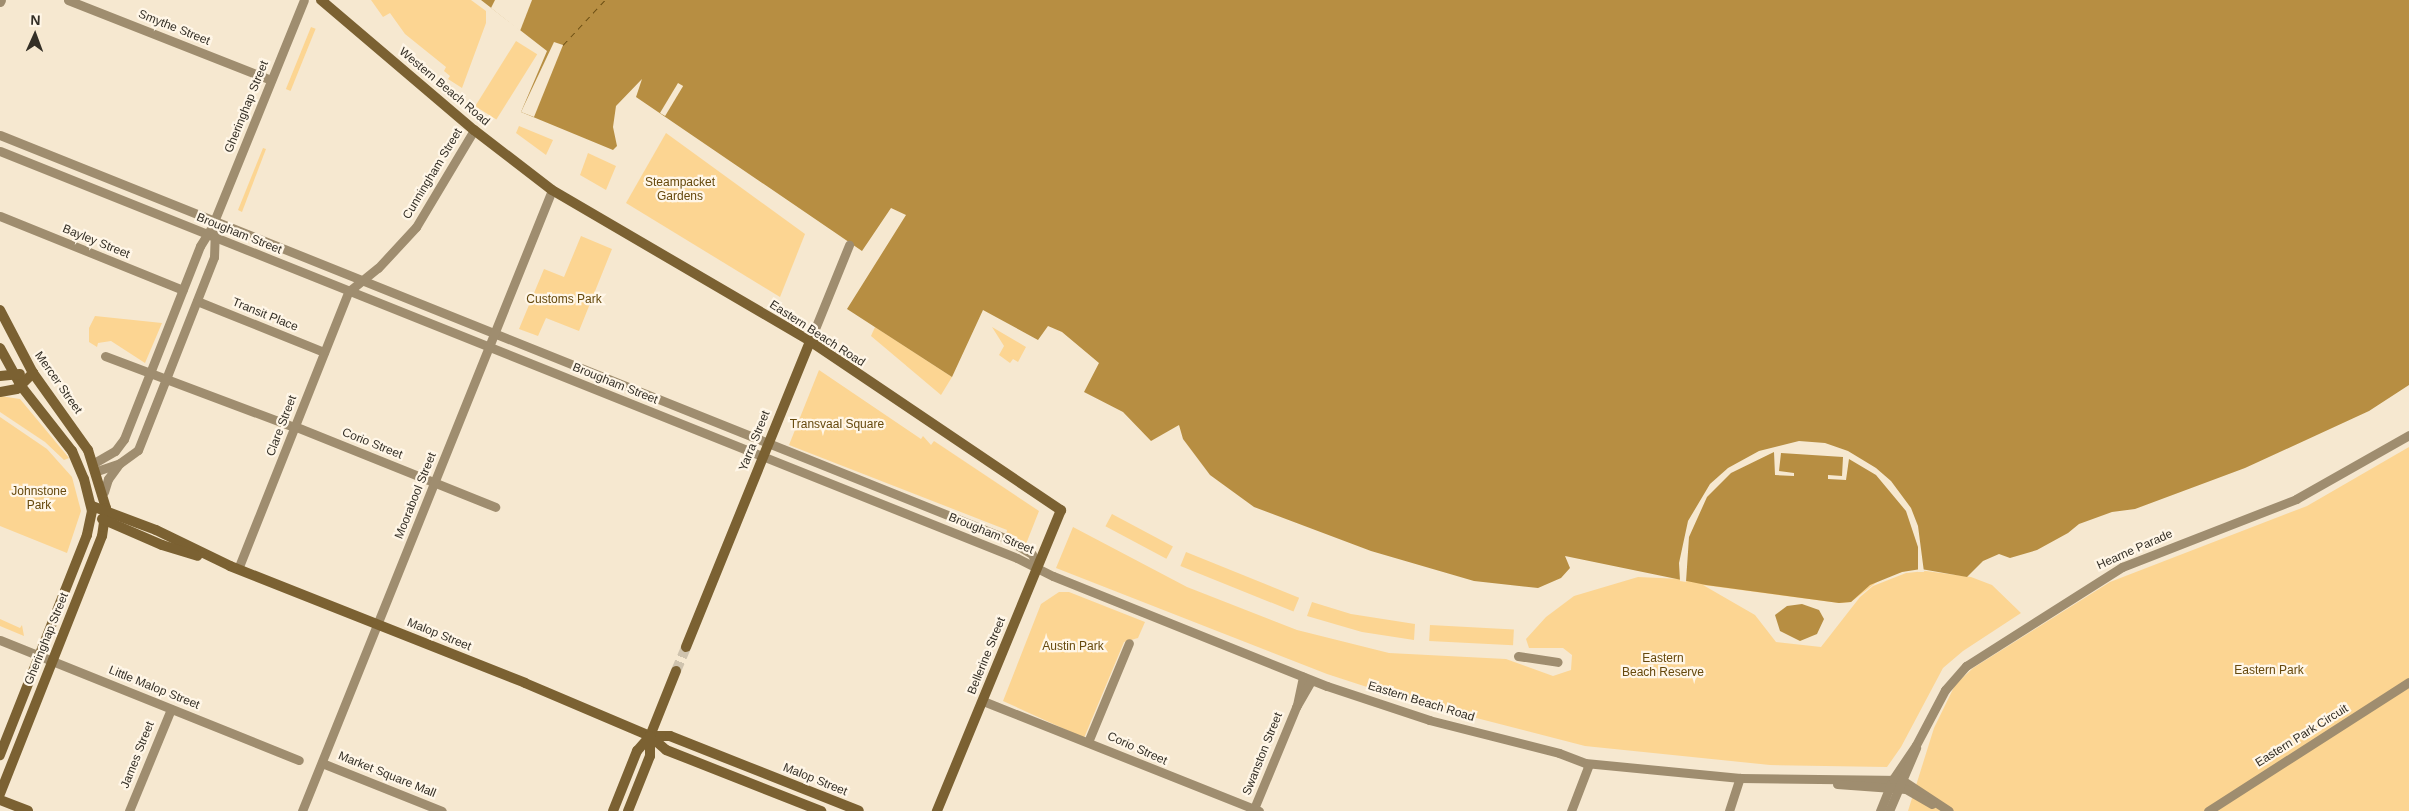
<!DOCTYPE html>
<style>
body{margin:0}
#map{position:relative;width:2409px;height:811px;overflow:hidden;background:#f6e8d0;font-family:Arial,sans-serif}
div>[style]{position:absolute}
.green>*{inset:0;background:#fcd592;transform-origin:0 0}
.water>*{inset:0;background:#b78e42}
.pier>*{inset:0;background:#f6e8d0;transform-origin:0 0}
.ferry>*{height:1px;margin-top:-0.5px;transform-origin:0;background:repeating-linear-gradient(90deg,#694c11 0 6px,transparent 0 11px)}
.secondary-tunnel>*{height:10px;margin-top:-5px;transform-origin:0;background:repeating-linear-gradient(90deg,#cfc3ae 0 10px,transparent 0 15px)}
.street>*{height:9px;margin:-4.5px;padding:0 4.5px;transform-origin:4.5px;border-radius:4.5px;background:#9f8d6f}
.secondary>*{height:10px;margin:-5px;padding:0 5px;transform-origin:5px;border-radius:5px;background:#7b6132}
span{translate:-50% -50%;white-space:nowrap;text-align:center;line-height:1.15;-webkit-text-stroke:4.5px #fff6e7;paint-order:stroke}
.street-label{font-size:12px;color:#342f26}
.park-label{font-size:12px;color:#66490d}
.north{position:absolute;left:10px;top:10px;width:50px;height:50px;-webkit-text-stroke:4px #fff6e7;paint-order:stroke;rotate:2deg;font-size:14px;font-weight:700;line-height:20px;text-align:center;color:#342f26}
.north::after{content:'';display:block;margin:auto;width:18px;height:22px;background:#342f26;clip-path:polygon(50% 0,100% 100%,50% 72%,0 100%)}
</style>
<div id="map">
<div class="green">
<div style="clip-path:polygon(371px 0,471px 0,486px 11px,486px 23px,462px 88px,448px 79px,450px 76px,444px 71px,446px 67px,405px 34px,390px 13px,383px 17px)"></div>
<div style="left:311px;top:27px;width:5px;height:67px;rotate:22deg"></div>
<div style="left:516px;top:41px;width:25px;height:77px;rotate:32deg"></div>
<div style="clip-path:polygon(519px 126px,553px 140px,546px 155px,516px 133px)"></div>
<div style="clip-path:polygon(666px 133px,805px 234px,780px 297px,626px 203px)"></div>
<div style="clip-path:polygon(263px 148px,266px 149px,242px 212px,238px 210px)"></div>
<div style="clip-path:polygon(588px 153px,616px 166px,606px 190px,580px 175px)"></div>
<div style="clip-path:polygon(581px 236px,612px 249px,579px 331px,546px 318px,538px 336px,519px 329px,544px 269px,564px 277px)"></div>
<div style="clip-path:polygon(95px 316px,162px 323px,145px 363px,111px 341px,98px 343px,97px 347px,89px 342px,89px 328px)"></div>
<div style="clip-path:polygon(875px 327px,952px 377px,941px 395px,871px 336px)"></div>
<div style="clip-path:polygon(992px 327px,1026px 347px,1018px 362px,1013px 359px,1010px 363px,999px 355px,1004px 346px)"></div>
<div style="clip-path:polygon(819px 370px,921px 439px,923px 436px,931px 445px,934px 441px,1039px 511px,1026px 544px,1006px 536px,1007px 530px,789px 445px)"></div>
<div style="clip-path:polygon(0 396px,20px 399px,69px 458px,64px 460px,45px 442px,0 412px)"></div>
<div style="clip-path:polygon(0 417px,47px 449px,72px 477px,81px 511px,67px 553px,0 526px)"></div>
<div style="clip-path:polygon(2409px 447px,2409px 811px,1908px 811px,1934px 728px,1955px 685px,1973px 668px,2110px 582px,2307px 506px)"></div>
<div style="left:1112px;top:514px;width:69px;height:14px;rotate:28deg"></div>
<div style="clip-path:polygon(1073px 527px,1187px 587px,1297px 630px,1389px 653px,1506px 659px,1553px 676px,1571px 670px,1572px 655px,1563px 648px,1529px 648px,1526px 639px,1546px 617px,1574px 596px,1638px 577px,1682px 579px,1909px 570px,1882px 578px,1851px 602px,1839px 603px,1703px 585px,1755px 615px,1776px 642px,1821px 647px,1860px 597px,1873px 586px,1906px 573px,1926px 571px,1971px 577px,1992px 585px,2021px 613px,1963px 651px,1943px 668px,1901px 747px,1887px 767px,1770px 765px,1585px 746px,1410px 701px,1327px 674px,1056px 568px)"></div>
<div style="left:1186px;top:552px;width:122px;height:15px;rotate:22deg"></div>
<div style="clip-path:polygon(1059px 592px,1069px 592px,1145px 622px,1138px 638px,1124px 642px,1084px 738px,1003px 701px,1041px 604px)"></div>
<div style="clip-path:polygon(1312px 602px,1351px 614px,1415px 624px,1414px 640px,1362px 632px,1307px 616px)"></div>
<div style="clip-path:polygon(0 619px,20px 628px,22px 625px,24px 636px,0 626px)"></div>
<div style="left:1430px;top:625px;width:84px;height:16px;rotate:3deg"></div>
</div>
<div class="water">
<div style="clip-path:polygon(481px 0,2409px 0,2409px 385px,2369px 411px,2245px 468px,2135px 509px,2112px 512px,2079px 524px,2068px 533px,2037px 550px,2010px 558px,1999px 554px,1983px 561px,1967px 577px,1921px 569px,1902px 572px,1870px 585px,1851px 602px,1839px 603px,1706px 585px,1565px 556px,1570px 568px,1561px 578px,1538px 588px,1474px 581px,1371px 551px,1254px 507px,1210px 475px,1183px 439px,1179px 425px,1151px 441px,1123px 412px,1084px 392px,1099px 363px,1062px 332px,1048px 326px,1038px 340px,983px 310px,952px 377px,847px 309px,906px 215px,891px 208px,862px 251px,636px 97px,642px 79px,616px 106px,613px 127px,617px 146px,613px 150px,521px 112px,547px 51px)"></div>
<div style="clip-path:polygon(1802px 604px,1819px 610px,1824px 619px,1817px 634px,1800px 641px,1780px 631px,1775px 615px,1787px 606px)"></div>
</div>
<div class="pier">
<div style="clip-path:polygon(495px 0,532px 0,520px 31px,491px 8px)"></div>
<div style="clip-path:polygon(554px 42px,563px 45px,534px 117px,521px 112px)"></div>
<div style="left:678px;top:83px;width:6px;height:35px;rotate:31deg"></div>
<div style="clip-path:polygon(1799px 441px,1825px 443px,1848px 451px,1876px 468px,1891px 481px,1911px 508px,1918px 526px,1924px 572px,1918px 572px,1918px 547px,1906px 511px,1876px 475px,1849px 459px,1846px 480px,1828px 479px,1828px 475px,1842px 476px,1843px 457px,1781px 453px,1779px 471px,1794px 473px,1794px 476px,1775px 475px,1774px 452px,1731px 473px,1707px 497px,1689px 537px,1686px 582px,1680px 581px,1679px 563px,1688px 521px,1710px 484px,1728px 468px,1759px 451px)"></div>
</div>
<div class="ferry">
<div style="left:563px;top:45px;width:62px;rotate:-47deg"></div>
</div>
<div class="secondary-tunnel">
<div style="left:676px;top:671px;width:26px;rotate:-67deg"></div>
</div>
<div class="street">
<div style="left:68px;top:0;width:218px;rotate:21.5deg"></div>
<div style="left:0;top:2px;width:2px;rotate:-63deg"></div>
<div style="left:0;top:135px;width:1083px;rotate:21.85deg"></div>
<div style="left:1005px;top:538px;width:31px;rotate:31deg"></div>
<div style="left:1032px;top:554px;width:14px;rotate:69deg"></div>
<div style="left:0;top:151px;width:1095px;rotate:21.81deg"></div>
<div style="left:1017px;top:558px;width:40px;rotate:26.6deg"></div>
<div style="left:1053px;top:576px;width:295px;rotate:21.9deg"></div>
<div style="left:1327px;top:686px;width:108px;rotate:18.4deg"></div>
<div style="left:1429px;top:720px;width:134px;rotate:14.2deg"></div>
<div style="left:1559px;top:753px;width:28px;rotate:21deg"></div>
<div style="left:1585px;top:763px;width:156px;rotate:5.5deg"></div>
<div style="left:1740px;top:778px;width:162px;rotate:0.7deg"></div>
<div style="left:1902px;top:780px;width:56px;rotate:33.4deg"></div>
<div style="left:0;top:216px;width:197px;rotate:22deg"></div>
<div style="left:197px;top:301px;width:137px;rotate:21.9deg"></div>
<div style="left:810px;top:341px;width:104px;rotate:-67.9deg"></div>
<div style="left:105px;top:356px;width:202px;rotate:20.6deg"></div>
<div style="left:294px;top:426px;width:217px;rotate:21.9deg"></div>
<div style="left:94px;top:463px;width:24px;rotate:-30deg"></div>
<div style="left:115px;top:451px;width:15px;rotate:-53deg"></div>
<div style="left:124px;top:439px;width:207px;rotate:-68.5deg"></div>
<div style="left:200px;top:246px;width:19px;rotate:-58deg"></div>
<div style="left:97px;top:471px;width:24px;rotate:-19deg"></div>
<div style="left:120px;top:463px;width:22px;rotate:-36deg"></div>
<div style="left:138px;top:450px;width:207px;rotate:-68.5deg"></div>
<div style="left:214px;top:257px;width:38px;rotate:-88deg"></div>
<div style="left:215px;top:219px;width:236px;rotate:-67.9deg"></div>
<div style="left:104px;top:492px;width:14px;rotate:-73deg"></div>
<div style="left:108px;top:479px;width:17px;rotate:-54deg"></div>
<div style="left:238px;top:569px;width:298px;rotate:-68.3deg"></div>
<div style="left:348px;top:292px;width:38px;rotate:-39deg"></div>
<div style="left:378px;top:268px;width:56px;rotate:-47.2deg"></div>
<div style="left:416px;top:227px;width:113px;rotate:-59.1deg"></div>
<div style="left:0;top:640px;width:322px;rotate:21.9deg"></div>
<div style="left:1518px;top:656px;width:40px;rotate:8.5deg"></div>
<div style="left:983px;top:701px;width:297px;rotate:21.7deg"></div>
<div style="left:1297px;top:705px;width:29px;rotate:-78deg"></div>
<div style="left:1088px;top:742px;width:107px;rotate:-67.5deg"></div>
<div style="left:322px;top:763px;width:129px;rotate:21.8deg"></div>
<div style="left:1837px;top:784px;width:69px;rotate:4.1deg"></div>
<div style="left:1906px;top:789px;width:30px;rotate:30deg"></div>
<div style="left:129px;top:811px;width:110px;rotate:-67.6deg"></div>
<div style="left:302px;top:811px;width:669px;rotate:-68.07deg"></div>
<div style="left:1253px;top:811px;width:113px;rotate:-67.5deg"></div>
<div style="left:1296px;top:707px;width:30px;rotate:-60deg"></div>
<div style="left:1571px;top:811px;width:50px;rotate:-69deg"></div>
<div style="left:1729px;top:811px;width:35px;rotate:-72deg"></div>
<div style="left:1880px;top:811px;width:35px;rotate:-68deg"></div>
<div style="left:1893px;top:779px;width:41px;rotate:-55.9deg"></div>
<div style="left:1916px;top:745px;width:62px;rotate:-62.2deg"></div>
<div style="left:1945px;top:690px;width:32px;rotate:-49deg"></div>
<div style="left:1966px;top:666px;width:185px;rotate:-32.4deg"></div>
<div style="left:2122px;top:567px;width:187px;rotate:-21.3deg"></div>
<div style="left:2296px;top:499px;width:130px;rotate:-29.5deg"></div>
<div style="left:1889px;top:811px;width:69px;rotate:-66.8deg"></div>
<div style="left:2208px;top:811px;width:239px;rotate:-32.7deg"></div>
</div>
<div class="secondary">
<div style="left:321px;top:0;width:201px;rotate:40.4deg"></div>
<div style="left:474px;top:130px;width:98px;rotate:37.6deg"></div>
<div style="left:552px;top:190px;width:299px;rotate:30.3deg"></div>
<div style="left:810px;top:341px;width:303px;rotate:34deg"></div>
<div style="left:1061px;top:510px;width:326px;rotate:112.4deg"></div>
<div style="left:0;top:310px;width:71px;rotate:62.4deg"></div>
<div style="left:33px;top:373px;width:95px;rotate:54.5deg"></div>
<div style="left:88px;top:450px;width:61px;rotate:72.8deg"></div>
<div style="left:106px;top:508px;width:28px;rotate:98deg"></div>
<div style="left:102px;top:536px;width:277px;rotate:111.6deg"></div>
<div style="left:0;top:348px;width:43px;rotate:61.1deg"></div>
<div style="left:21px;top:386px;width:83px;rotate:51.9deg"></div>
<div style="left:72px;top:451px;width:30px;rotate:67deg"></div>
<div style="left:84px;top:479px;width:33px;rotate:76deg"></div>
<div style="left:92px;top:511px;width:25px;rotate:102deg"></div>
<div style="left:87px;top:535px;width:237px;rotate:111.6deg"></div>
<div style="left:0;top:376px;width:20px;rotate:-6deg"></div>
<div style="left:0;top:392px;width:17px;rotate:-10deg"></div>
<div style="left:17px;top:389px;width:23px;rotate:-45deg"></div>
<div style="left:92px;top:506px;width:68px;rotate:20.6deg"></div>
<div style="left:156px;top:530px;width:82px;rotate:25.9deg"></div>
<div style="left:230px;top:566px;width:317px;rotate:21.6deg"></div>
<div style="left:525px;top:683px;width:136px;rotate:23deg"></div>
<div style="left:650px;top:736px;width:21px;rotate:41deg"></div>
<div style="left:666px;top:750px;width:167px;rotate:21.5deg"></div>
<div style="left:102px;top:519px;width:65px;rotate:23.4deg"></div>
<div style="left:162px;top:545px;width:37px;rotate:17deg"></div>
<div style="left:686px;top:647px;width:330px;rotate:-67.9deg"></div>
<div style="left:650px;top:736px;width:20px"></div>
<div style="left:670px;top:736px;width:203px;rotate:21.6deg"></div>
<div style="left:0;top:800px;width:30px;rotate:21deg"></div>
<div style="left:613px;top:811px;width:65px;rotate:-68.2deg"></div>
<div style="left:637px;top:751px;width:20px;rotate:-49deg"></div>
<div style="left:650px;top:736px;width:70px;rotate:-68.2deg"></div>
<div style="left:628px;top:811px;width:59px;rotate:-68.2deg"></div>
<div style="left:650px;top:756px;width:20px;rotate:-90deg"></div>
</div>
<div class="street-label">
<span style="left:174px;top:28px;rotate:22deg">Smythe Street</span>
<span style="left:444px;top:87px;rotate:40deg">Western Beach Road</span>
<span style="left:247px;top:107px;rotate:-68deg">Gheringhap Street</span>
<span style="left:433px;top:174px;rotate:-59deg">Cunningham Street</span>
<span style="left:239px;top:234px;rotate:22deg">Brougham Street</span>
<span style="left:96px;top:242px;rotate:22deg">Bayley Street</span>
<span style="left:265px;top:315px;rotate:22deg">Transit Place</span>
<span style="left:817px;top:334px;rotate:33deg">Eastern Beach Road</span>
<span style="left:58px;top:383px;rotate:55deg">Mercer Street</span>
<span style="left:615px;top:384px;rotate:22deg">Brougham Street</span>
<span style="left:282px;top:426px;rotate:-69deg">Clare Street</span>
<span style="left:755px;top:441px;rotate:-68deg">Yarra Street</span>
<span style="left:372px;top:444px;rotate:22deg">Corio Street</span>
<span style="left:416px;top:496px;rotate:-68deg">Moorabool Street</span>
<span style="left:991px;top:534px;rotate:22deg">Brougham Street</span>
<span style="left:2135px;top:550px;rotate:-24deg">Hearne Parade</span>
<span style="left:439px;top:635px;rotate:22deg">Malop Street</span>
<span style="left:47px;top:639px;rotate:-68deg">Gheringhap Street</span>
<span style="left:987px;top:656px;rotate:-68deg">Bellerine Street</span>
<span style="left:154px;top:688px;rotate:22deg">Little Malop Street</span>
<span style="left:1421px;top:702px;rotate:17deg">Eastern Beach Road</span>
<span style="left:2302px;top:736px;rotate:-32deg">Eastern Park Circuit</span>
<span style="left:1137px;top:749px;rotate:24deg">Corio Street</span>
<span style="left:1263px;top:754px;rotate:-68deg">Swanston Street</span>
<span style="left:138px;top:755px;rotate:-68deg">James Street</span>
<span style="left:387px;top:775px;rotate:22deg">Market Square Mall</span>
<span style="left:815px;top:780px;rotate:22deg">Malop Street</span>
</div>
<div class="park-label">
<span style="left:680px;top:190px">Steampacket<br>Gardens</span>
<span style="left:564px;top:300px">Customs Park</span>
<span style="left:837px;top:425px">Transvaal Square</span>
<span style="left:39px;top:499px">Johnstone<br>Park</span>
<span style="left:1073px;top:647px">Austin Park</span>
<span style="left:1663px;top:666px">Eastern<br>Beach Reserve</span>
<span style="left:2269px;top:671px">Eastern Park</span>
</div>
<div class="north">N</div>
</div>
